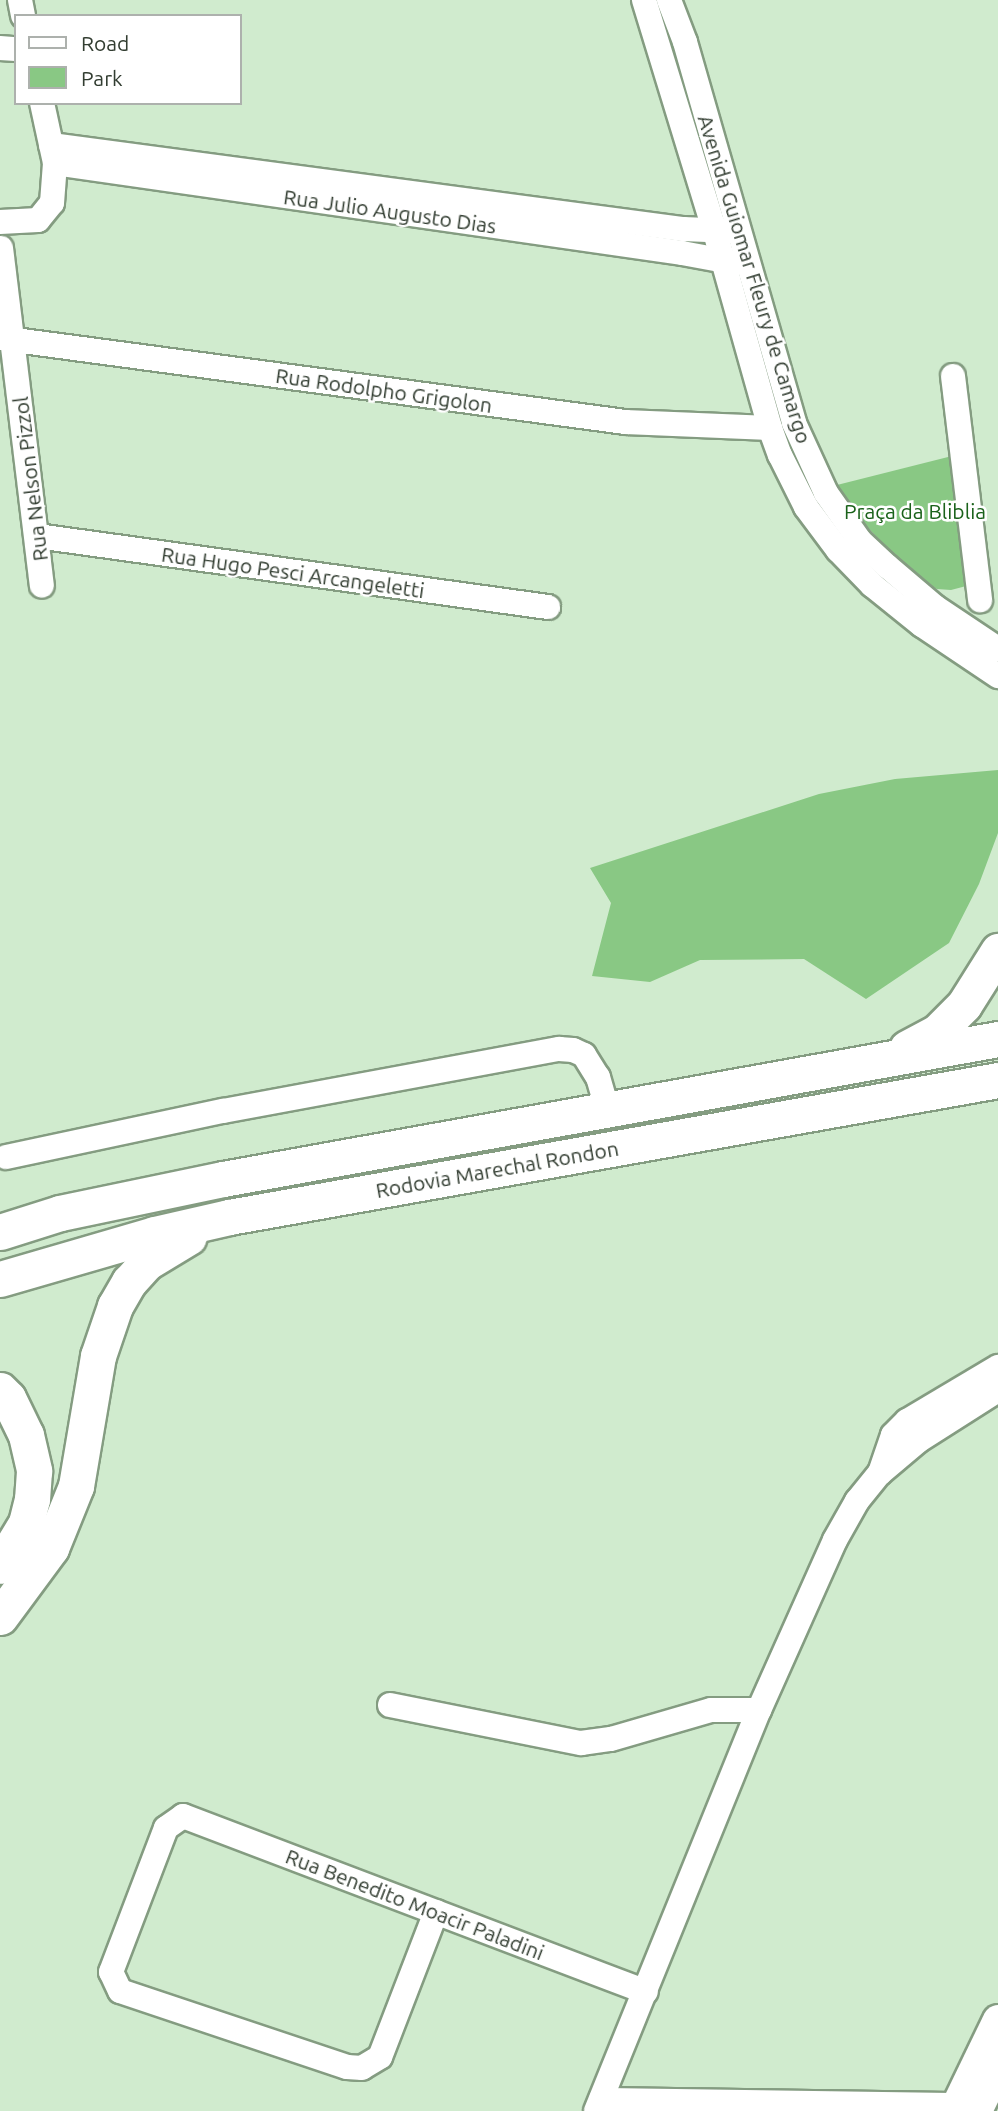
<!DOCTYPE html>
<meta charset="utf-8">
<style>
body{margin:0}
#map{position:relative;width:998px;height:2111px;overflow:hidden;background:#d0ebce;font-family:Ubuntu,sans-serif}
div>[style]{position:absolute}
.green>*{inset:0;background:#89c884}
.roads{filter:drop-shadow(2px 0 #849c81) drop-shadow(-2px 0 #849c81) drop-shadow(0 2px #849c81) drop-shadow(0 -2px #849c81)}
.minor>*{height:24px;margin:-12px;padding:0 12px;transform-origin:12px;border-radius:12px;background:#fff}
.major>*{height:30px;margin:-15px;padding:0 15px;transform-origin:15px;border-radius:15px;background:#fff}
.highway>*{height:35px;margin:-17.5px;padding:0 17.5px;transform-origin:17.5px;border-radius:17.5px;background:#fff}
span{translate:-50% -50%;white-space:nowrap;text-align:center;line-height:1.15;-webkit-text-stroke:5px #fff;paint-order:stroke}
.street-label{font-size:21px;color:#323d31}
.park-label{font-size:21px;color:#1a621a}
.legend{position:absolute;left:14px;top:14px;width:228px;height:91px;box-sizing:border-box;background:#fff;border:2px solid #adb1ad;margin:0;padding:9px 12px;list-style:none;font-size:21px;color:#323d31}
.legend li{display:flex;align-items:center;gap:14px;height:35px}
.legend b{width:35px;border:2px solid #adb1ad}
</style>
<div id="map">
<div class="green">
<div style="clip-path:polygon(952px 456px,970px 585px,951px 590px,937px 589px,919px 581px,847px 506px,833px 486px)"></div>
<div style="clip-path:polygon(998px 770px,998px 833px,979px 884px,949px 943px,866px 999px,804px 959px,700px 960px,650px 982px,592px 976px,611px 903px,590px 868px,819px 794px,895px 779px)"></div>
</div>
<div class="roads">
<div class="minor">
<div style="left:20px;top:0;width:16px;rotate:79deg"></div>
<div style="left:644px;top:0;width:243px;rotate:73deg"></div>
<div style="left:715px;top:232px;width:204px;rotate:74.3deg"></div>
<div style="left:770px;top:428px;width:29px;rotate:70deg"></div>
<div style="left:780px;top:455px;width:58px;rotate:63.4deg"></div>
<div style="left:806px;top:507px;width:54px;rotate:53.3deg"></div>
<div style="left:838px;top:550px;width:49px;rotate:45.8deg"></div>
<div style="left:872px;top:585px;width:64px;rotate:38.7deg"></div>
<div style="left:922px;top:625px;width:92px;rotate:33.9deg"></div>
<div style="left:669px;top:0;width:45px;rotate:69.1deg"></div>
<div style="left:685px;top:42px;width:396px;rotate:74deg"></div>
<div style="left:794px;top:423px;width:77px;rotate:65.4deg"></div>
<div style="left:826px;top:493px;width:59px;rotate:54.7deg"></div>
<div style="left:860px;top:541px;width:37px;rotate:43deg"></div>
<div style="left:887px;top:566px;width:63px;rotate:40.5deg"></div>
<div style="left:935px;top:607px;width:76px;rotate:33.7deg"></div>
<div style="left:0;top:48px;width:16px;rotate:4deg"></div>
<div style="left:51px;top:145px;width:638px;rotate:7.57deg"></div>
<div style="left:683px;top:229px;width:48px;rotate:2.4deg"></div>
<div style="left:55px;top:163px;width:633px;rotate:8.17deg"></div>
<div style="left:682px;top:253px;width:55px;rotate:10.5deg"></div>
<div style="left:0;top:222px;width:38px;rotate:-3deg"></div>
<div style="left:38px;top:220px;width:22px;rotate:-51deg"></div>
<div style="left:52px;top:203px;width:40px;rotate:-85.7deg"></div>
<div style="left:55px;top:163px;width:61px;rotate:-102.2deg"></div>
<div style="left:1px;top:248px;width:340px;rotate:83.1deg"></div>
<div style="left:0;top:338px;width:631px;rotate:7.65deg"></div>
<div style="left:625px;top:422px;width:145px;rotate:2.4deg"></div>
<div style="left:953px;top:376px;width:226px;rotate:83.1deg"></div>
<div style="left:37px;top:536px;width:516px;rotate:7.91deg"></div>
<div style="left:6px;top:1157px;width:222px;rotate:-12deg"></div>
<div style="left:223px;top:1111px;width:342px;rotate:-10.5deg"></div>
<div style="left:559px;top:1049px;width:14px;rotate:4deg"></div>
<div style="left:573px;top:1050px;width:12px;rotate:24deg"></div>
<div style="left:584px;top:1055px;width:26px;rotate:58deg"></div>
<div style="left:598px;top:1077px;width:33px;rotate:74deg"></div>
<div style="left:880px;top:1473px;width:40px;rotate:-71.1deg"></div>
<div style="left:893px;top:1435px;width:20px;rotate:-45deg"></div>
<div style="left:907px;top:1421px;width:106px;rotate:-30.7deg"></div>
<div style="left:390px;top:1705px;width:195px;rotate:11.3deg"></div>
<div style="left:581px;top:1743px;width:30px;rotate:-8deg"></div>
<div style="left:611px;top:1739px;width:104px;rotate:-16.2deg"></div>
<div style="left:711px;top:1710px;width:48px"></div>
<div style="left:436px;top:1912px;width:155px;rotate:111.1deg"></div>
<div style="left:380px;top:2057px;width:21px;rotate:149deg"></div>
<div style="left:362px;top:2068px;width:15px;rotate:-176deg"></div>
<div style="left:347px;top:2067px;width:239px;rotate:-161.5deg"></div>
<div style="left:120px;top:1991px;width:21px;rotate:-115deg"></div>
<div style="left:111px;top:1972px;width:154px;rotate:-69.1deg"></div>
<div style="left:166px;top:1828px;width:21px;rotate:-35deg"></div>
<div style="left:183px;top:1816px;width:495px;rotate:20.8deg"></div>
<div style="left:601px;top:2100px;width:356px;rotate:0.8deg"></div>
<div style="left:596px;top:2111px;width:433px;rotate:-67.9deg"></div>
<div style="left:759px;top:1710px;width:186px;rotate:-65.9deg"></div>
<div style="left:835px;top:1540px;width:45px;rotate:-60.6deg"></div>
<div style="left:857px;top:1501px;width:36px;rotate:-51deg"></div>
<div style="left:880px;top:1473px;width:50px;rotate:-40.1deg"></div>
<div style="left:918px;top:1441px;width:95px;rotate:-32.5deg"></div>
</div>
<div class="major">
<div style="left:954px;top:2111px;width:101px;rotate:-64.2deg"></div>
<div style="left:977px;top:2111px;width:48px;rotate:-64deg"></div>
</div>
<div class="highway">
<div style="left:907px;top:1048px;width:34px;rotate:-28deg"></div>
<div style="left:937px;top:1032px;width:38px;rotate:-45deg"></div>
<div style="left:964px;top:1005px;width:64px;rotate:-57.8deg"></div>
<div style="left:0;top:1232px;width:63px;rotate:-17.6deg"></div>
<div style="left:60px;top:1213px;width:167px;rotate:-11.8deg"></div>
<div style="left:223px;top:1179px;width:788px;rotate:-10.24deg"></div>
<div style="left:0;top:1279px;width:161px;rotate:-16.2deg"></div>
<div style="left:155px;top:1234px;width:76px;rotate:-12.9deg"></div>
<div style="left:229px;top:1217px;width:781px;rotate:-10.1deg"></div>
<div style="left:0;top:1390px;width:11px;rotate:45deg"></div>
<div style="left:8px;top:1398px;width:41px;rotate:64.1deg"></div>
<div style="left:26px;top:1435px;width:37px;rotate:77deg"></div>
<div style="left:34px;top:1471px;width:28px;rotate:94deg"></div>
<div style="left:32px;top:1499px;width:25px;rotate:104deg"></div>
<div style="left:26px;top:1523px;width:50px;rotate:121.2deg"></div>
<div style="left:0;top:1617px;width:86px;rotate:-53.5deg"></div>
<div style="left:51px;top:1548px;width:67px;rotate:-68deg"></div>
<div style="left:76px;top:1486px;width:132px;rotate:-80.4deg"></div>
<div style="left:98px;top:1356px;width:53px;rotate:-71.2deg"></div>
<div style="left:115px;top:1306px;width:28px;rotate:-60deg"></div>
<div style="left:129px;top:1282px;width:25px;rotate:-48deg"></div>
<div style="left:146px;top:1263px;width:50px;rotate:-31.2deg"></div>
</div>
</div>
<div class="street-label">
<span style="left:390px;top:211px;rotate:8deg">Rua Julio Augusto Dias</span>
<span style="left:755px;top:279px;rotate:73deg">Avenida Guiomar Fleury de Camargo</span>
<span style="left:384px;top:390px;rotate:8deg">Rua Rodolpho Grigolon</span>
<span style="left:30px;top:479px;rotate:-97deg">Rua Nelson Pizzol</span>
<span style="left:293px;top:572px;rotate:8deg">Rua Hugo Pesci Arcangeletti</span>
<span style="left:497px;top:1169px;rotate:-10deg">Rodovia Marechal Rondon</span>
<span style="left:415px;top:1904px;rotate:21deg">Rua Benedito Moacir Paladini</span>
</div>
<div class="park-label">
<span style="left:915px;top:511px">Praça da Bliblia</span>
</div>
<ul class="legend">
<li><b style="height:9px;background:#fff"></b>Road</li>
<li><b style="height:19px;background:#89c884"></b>Park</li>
</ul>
</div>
